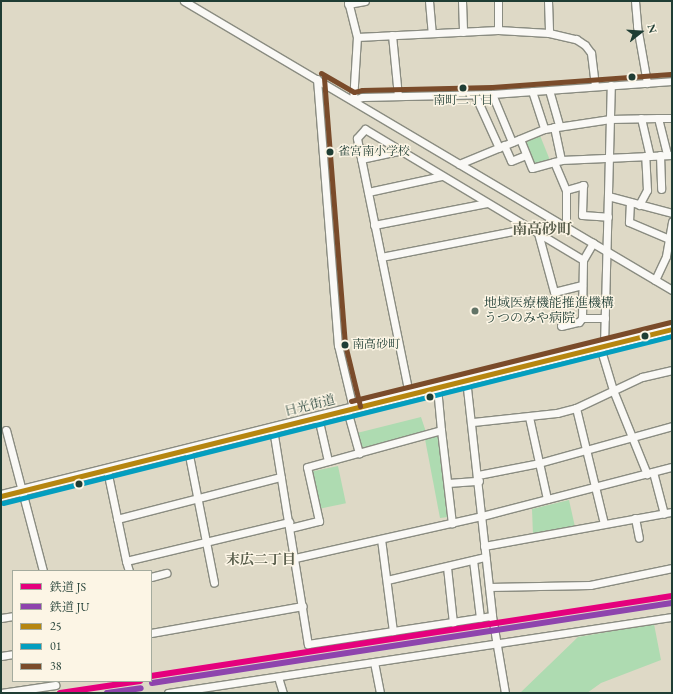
<!DOCTYPE html>
<meta charset="utf-8">
<style>
body{margin:0}
#map{position:relative;width:673px;height:694px;overflow:hidden;background:#ded9c6;font-family:"EB Garamond","Noto Serif JP",serif}
div>[style]{position:absolute}
.green>*{inset:0;background:#aedbb1;transform-origin:0 0}
.roads{filter:drop-shadow(1px 0 #8a8c81) drop-shadow(-1px 0 #8a8c81) drop-shadow(0 1px #8a8c81) drop-shadow(0 -1px #8a8c81)}
.minor>*{height:7px;margin:-3.5px;padding:0 3.5px;transform-origin:3.5px;border-radius:3.5px;background:#faf9f6}
.highway>*{height:10px;margin:-5px;padding:0 5px;transform-origin:5px;border-radius:5px;background:#faf9f6}
.bus-1>*{height:5px;margin:-2.5px;padding:0 2.5px;transform-origin:2.5px;border-radius:2.5px;background:#b68610}
.bus-2>*{height:5px;margin:-2.5px;padding:0 2.5px;transform-origin:2.5px;border-radius:2.5px;background:#039ebf}
.bus-3>*{height:5px;margin:-2.5px;padding:0 2.5px;transform-origin:2.5px;border-radius:2.5px;background:#7a4b2a}
.rail-1>*{height:6px;margin:-3px;padding:0 3px;transform-origin:3px;border-radius:3px;background:#e5007d}
.rail-2>*{height:6px;margin:-3px;padding:0 3px;transform-origin:3px;border-radius:3px;background:#8e44ad}
.dots>*{width:11px;height:11px;translate:-50% -50%;box-sizing:border-box;border:2px solid #fcf5e5;border-radius:50%}
span{translate:-50% -50%;white-space:nowrap;text-align:center;line-height:1.15;-webkit-text-stroke:3px #fcf5e5;paint-order:stroke}
.bus-label{font-size:12px;color:#1f3d34}
.left{translate:0 -50%;text-align:left}
.poi-label{font-size:13px;color:#1f3d34}
.street-label{font-size:13px;color:#1f3d34}
.neighbourhood-label{font-size:14px;color:#5a5f4d;font-weight:700}
.quarter-label{font-size:15px;color:#5a5f4d;font-weight:700}
.frame{position:absolute;inset:0;border:2px solid #1f3d34;pointer-events:none}
.legend{position:absolute;left:12px;top:570px;width:140px;height:112px;box-sizing:border-box;background:#fcf5e5;border:1px solid #a4ab9e;margin:0;padding:5px 7px;list-style:none;font-size:12px;color:#1f3d34}
.legend li{display:flex;align-items:center;gap:8px;height:20px}
.legend b{width:20px;border:1px solid #a4ab9e}
.north{position:absolute;left:621px;top:12px;width:40px;height:40px;-webkit-text-stroke:3px #fcf5e5;paint-order:stroke;rotate:73deg;font-size:11px;font-weight:700;line-height:16px;text-align:center;color:#1f3d34}
.north::after{content:'';display:block;margin:auto;width:14px;height:18px;background:#1f3d34;clip-path:polygon(50% 0,100% 100%,50% 72%,0 100%)}
</style>
<div id="map">
<div class="green">
<div style="left:539px;top:133px;width:29px;height:18px;rotate:68deg"></div>
<div style="clip-path:polygon(421px 417px,426px 432px,362px 451px,357px 433px)"></div>
<div style="clip-path:polygon(436px 436px,439px 437px,448px 517px,440px 518px,425px 439px)"></div>
<div style="left:338px;top:466px;width:38px;height:27px;rotate:78deg"></div>
<div style="clip-path:polygon(569px 500px,575px 527px,533px 535px,532px 509px)"></div>
<div style="clip-path:polygon(654px 624px,661px 660px,601px 683px,587px 693px,520px 693px,578px 637px)"></div>
</div>
<div class="roads">
<div class="minor">
<div style="left:184px;top:1px;width:567px;rotate:30.63deg"></div>
<div style="left:348px;top:1px;width:37px;rotate:76deg"></div>
<div style="left:357px;top:37px;width:63px;rotate:93.6deg"></div>
<div style="left:429px;top:1px;width:32px;rotate:85deg"></div>
<div style="left:462px;top:1px;width:31px;rotate:88deg"></div>
<div style="left:548px;top:1px;width:32px;rotate:88deg"></div>
<div style="left:635px;top:1px;width:25px;rotate:85deg"></div>
<div style="left:637px;top:26px;width:58px;rotate:80deg"></div>
<div style="left:348px;top:4px;width:17px;rotate:-10deg"></div>
<div style="left:498px;top:30px;width:29px;rotate:-90deg"></div>
<div style="left:392px;top:35px;width:61px;rotate:84.4deg"></div>
<div style="left:357px;top:37px;width:141px;rotate:-2.8deg"></div>
<div style="left:498px;top:30px;width:51px;rotate:3.4deg"></div>
<div style="left:549px;top:33px;width:28px;rotate:13deg"></div>
<div style="left:576px;top:39px;width:11px;rotate:34deg"></div>
<div style="left:585px;top:45px;width:10px;rotate:53deg"></div>
<div style="left:591px;top:53px;width:33px;rotate:83deg"></div>
<div style="left:317px;top:79px;width:267px;rotate:85.5deg"></div>
<div style="left:338px;top:345px;width:65px;rotate:76.6deg"></div>
<div style="left:549px;top:90px;width:37px;rotate:74deg"></div>
<div style="left:532px;top:91px;width:40px;rotate:72deg"></div>
<div style="left:492px;top:94px;width:52px;rotate:67.4deg"></div>
<div style="left:475px;top:95px;width:58px;rotate:65.6deg"></div>
<div style="left:353px;top:100px;width:9px;rotate:-18deg"></div>
<div style="left:362px;top:97px;width:130px;rotate:-1.3deg"></div>
<div style="left:492px;top:94px;width:180px;rotate:-4.1deg"></div>
<div style="left:641px;top:118px;width:39px;rotate:77deg"></div>
<div style="left:658px;top:118px;width:14px"></div>
<div style="left:554px;top:127px;width:34px;rotate:78deg"></div>
<div style="left:520px;top:139px;width:31px;rotate:68deg"></div>
<div style="left:532px;top:168px;width:30px;rotate:-15deg"></div>
<div style="left:561px;top:160px;width:111px;rotate:-2.6deg"></div>
<div style="left:504px;top:145px;width:17px;rotate:66deg"></div>
<div style="left:511px;top:161px;width:16px;rotate:-22deg"></div>
<div style="left:660px;top:155px;width:34px;rotate:88deg"></div>
<div style="left:361px;top:159px;width:39px;rotate:-12deg"></div>
<div style="left:554px;top:162px;width:30px;rotate:67deg"></div>
<div style="left:566px;top:190px;width:38px;rotate:90deg"></div>
<div style="left:459px;top:164px;width:92px;rotate:-22.4deg"></div>
<div style="left:544px;top:129px;width:67px;rotate:-8.6deg"></div>
<div style="left:610px;top:119px;width:48px;rotate:-1.2deg"></div>
<div style="left:658px;top:118px;width:38px;rotate:76deg"></div>
<div style="left:566px;top:190px;width:18px;rotate:-16deg"></div>
<div style="left:583px;top:185px;width:30px;rotate:92deg"></div>
<div style="left:582px;top:215px;width:26px;rotate:4deg"></div>
<div style="left:368px;top:192px;width:76px;rotate:-12.2deg"></div>
<div style="left:608px;top:196px;width:66px;rotate:14.9deg"></div>
<div style="left:630px;top:202px;width:20px;rotate:93deg"></div>
<div style="left:629px;top:222px;width:43px;rotate:23deg"></div>
<div style="left:639px;top:205px;width:17px;rotate:-62deg"></div>
<div style="left:647px;top:190px;width:34px;rotate:-93deg"></div>
<div style="left:374px;top:225px;width:115px;rotate:-11deg"></div>
<div style="left:538px;top:233px;width:61px;rotate:74.8deg"></div>
<div style="left:554px;top:292px;width:29px;rotate:-14deg"></div>
<div style="left:381px;top:257px;width:151px;rotate:-11.1deg"></div>
<div style="left:583px;top:260px;width:20px;rotate:-60deg"></div>
<div style="left:655px;top:280px;width:26px;rotate:-65deg"></div>
<div style="left:666px;top:256px;width:35px;rotate:-80deg"></div>
<div style="left:561px;top:326px;width:18px;rotate:-13deg"></div>
<div style="left:579px;top:322px;width:5px;rotate:-53deg"></div>
<div style="left:604px;top:346px;width:261px;rotate:-88.5deg"></div>
<div style="left:600px;top:347px;width:45px;rotate:73.2deg"></div>
<div style="left:613px;top:390px;width:91px;rotate:68deg"></div>
<div style="left:466px;top:379px;width:238px;rotate:83.7deg"></div>
<div style="left:492px;top:616px;width:78px;rotate:80.4deg"></div>
<div style="left:437px;top:387px;width:43px;rotate:84.7deg"></div>
<div style="left:409px;top:394px;width:261px;rotate:-101.5deg"></div>
<div style="left:357px;top:138px;width:12px;rotate:-48deg"></div>
<div style="left:365px;top:129px;width:254px;rotate:31deg"></div>
<div style="left:583px;top:260px;width:58px;rotate:91deg"></div>
<div style="left:582px;top:318px;width:23px"></div>
<div style="left:576px;top:408px;width:119px;rotate:76.4deg"></div>
<div style="left:347px;top:410px;width:45px;rotate:74.4deg"></div>
<div style="left:318px;top:417px;width:45px;rotate:77.2deg"></div>
<div style="left:529px;top:417px;width:84px;rotate:77.6deg"></div>
<div style="left:473px;top:422px;width:84px;rotate:-6.1deg"></div>
<div style="left:557px;top:413px;width:20px;rotate:-15deg"></div>
<div style="left:576px;top:408px;width:73px;rotate:-25.2deg"></div>
<div style="left:642px;top:377px;width:31px;rotate:-13deg"></div>
<div style="left:273px;top:429px;width:218px;rotate:80.8deg"></div>
<div style="left:308px;top:644px;width:186px;rotate:-8.7deg"></div>
<div style="left:6px;top:430px;width:146px;rotate:75.3deg"></div>
<div style="left:188px;top:450px;width:135px;rotate:78.9deg"></div>
<div style="left:107px;top:470px;width:93px;rotate:78.2deg"></div>
<div style="left:653px;top:472px;width:43px;rotate:75.3deg"></div>
<div style="left:478px;top:475px;width:62px;rotate:-11.1deg"></div>
<div style="left:539px;top:463px;width:138px;rotate:-15.5deg"></div>
<div style="left:448px;top:483px;width:31px;rotate:-4deg"></div>
<div style="left:635px;top:518px;width:20px;rotate:79deg"></div>
<div style="left:117px;top:519px;width:169px;rotate:-14.4deg"></div>
<div style="left:290px;top:528px;width:30px;rotate:-14deg"></div>
<div style="left:319px;top:521px;width:55px;rotate:-102.5deg"></div>
<div style="left:307px;top:467px;width:139px;rotate:-15.4deg"></div>
<div style="left:441px;top:430px;width:94px;rotate:83.3deg"></div>
<div style="left:381px;top:539px;width:93px;rotate:82.6deg"></div>
<div style="left:484px;top:546px;width:191px;rotate:-10.3deg"></div>
<div style="left:295px;top:558px;width:192px;rotate:-12.7deg"></div>
<div style="left:482px;top:516px;width:196px;rotate:-14.5deg"></div>
<div style="left:473px;top:560px;width:58px;rotate:83.1deg"></div>
<div style="left:447px;top:567px;width:56px;rotate:83.9deg"></div>
<div style="left:129px;top:571px;width:10px;rotate:-107deg"></div>
<div style="left:126px;top:561px;width:168px;rotate:-13.5deg"></div>
<div style="left:151px;top:577px;width:16px;rotate:-15deg"></div>
<div style="left:387px;top:580px;width:101px;rotate:-13.2deg"></div>
<div style="left:489px;top:587px;width:101px;rotate:-1.1deg"></div>
<div style="left:590px;top:585px;width:84px;rotate:-11.7deg"></div>
<div style="left:1px;top:618px;width:12px;rotate:-9deg"></div>
<div style="left:151px;top:633px;width:154px;rotate:-10.1deg"></div>
<div style="left:1px;top:656px;width:12px;rotate:-9deg"></div>
<div style="left:374px;top:662px;width:32px;rotate:79deg"></div>
<div style="left:278px;top:677px;width:17px;rotate:73deg"></div>
<div style="left:1px;top:693px;width:55px;rotate:-8.4deg"></div>
<div style="left:168px;top:693px;width:510px;rotate:-8.58deg"></div>
</div>
<div class="highway">
<div style="left:1px;top:496px;width:691px;rotate:-13.98deg"></div>
</div>
</div>
<div class="bus-1">
<div style="left:1px;top:496px;width:691px;rotate:-13.98deg"></div>
</div>
<div class="bus-2">
<div style="left:3px;top:503px;width:690px;rotate:-14.02deg"></div>
</div>
<div class="bus-3">
<div style="left:321px;top:73px;width:38px;rotate:30deg"></div>
<div style="left:354px;top:92px;width:8px;rotate:-14deg"></div>
<div style="left:362px;top:90px;width:130px;rotate:-1.3deg"></div>
<div style="left:492px;top:87px;width:179px;rotate:-4.2deg"></div>
<div style="left:324px;top:78px;width:267px;rotate:85.5deg"></div>
<div style="left:345px;top:344px;width:64px;rotate:76.4deg"></div>
<div style="left:351px;top:401px;width:329px;rotate:-13.9deg"></div>
</div>
<div class="rail-1">
<div style="left:151px;top:676px;width:527px;rotate:-8.73deg"></div>
<div style="left:60px;top:693px;width:81px;rotate:-8.5deg"></div>
</div>
<div class="rail-2">
<div style="left:152px;top:683px;width:526px;rotate:-8.75deg"></div>
<div style="left:107px;top:693px;width:34px;rotate:-8deg"></div>
</div>
<div class="dots">
<div style="left:632px;top:77px;background:#1f3d34"></div>
<div style="left:463px;top:88px;background:#1f3d34"></div>
<div style="left:330px;top:152px;background:#1f3d34"></div>
<div style="left:475px;top:311px;background:#627467"></div>
<div style="left:645px;top:336px;background:#1f3d34"></div>
<div style="left:345px;top:345px;background:#1f3d34"></div>
<div style="left:430px;top:397px;background:#1f3d34"></div>
<div style="left:79px;top:484px;background:#1f3d34"></div>
</div>
<div class="bus-label">
<span style="left:463px;top:101px">南町二丁目</span>
<span class="left" style="left:338px;top:152px">雀宮南小学校</span>
<span class="left" style="left:352px;top:345px">南高砂町</span>
</div>
<div class="poi-label">
<span class="left" style="left:484px;top:311px">地域医療機能推進機構<br>うつのみや病院</span>
</div>
<div class="street-label">
<span style="left:310px;top:406px;rotate:-14deg">日光街道</span>
</div>
<div class="neighbourhood-label">
<span style="left:261px;top:559px">末広二丁目</span>
</div>
<div class="quarter-label">
<span style="left:542px;top:229px">南高砂町</span>
</div>
<div class="frame"></div>
<ul class="legend">
<li><b style="height:5px;background:#e5007d"></b>鉄道 JS</li>
<li><b style="height:5px;background:#8e44ad"></b>鉄道 JU</li>
<li><b style="height:5px;background:#b68610"></b>25</li>
<li><b style="height:5px;background:#039ebf"></b>01</li>
<li><b style="height:5px;background:#7a4b2a"></b>38</li>
</ul>
<div class="north">N</div>
</div>
